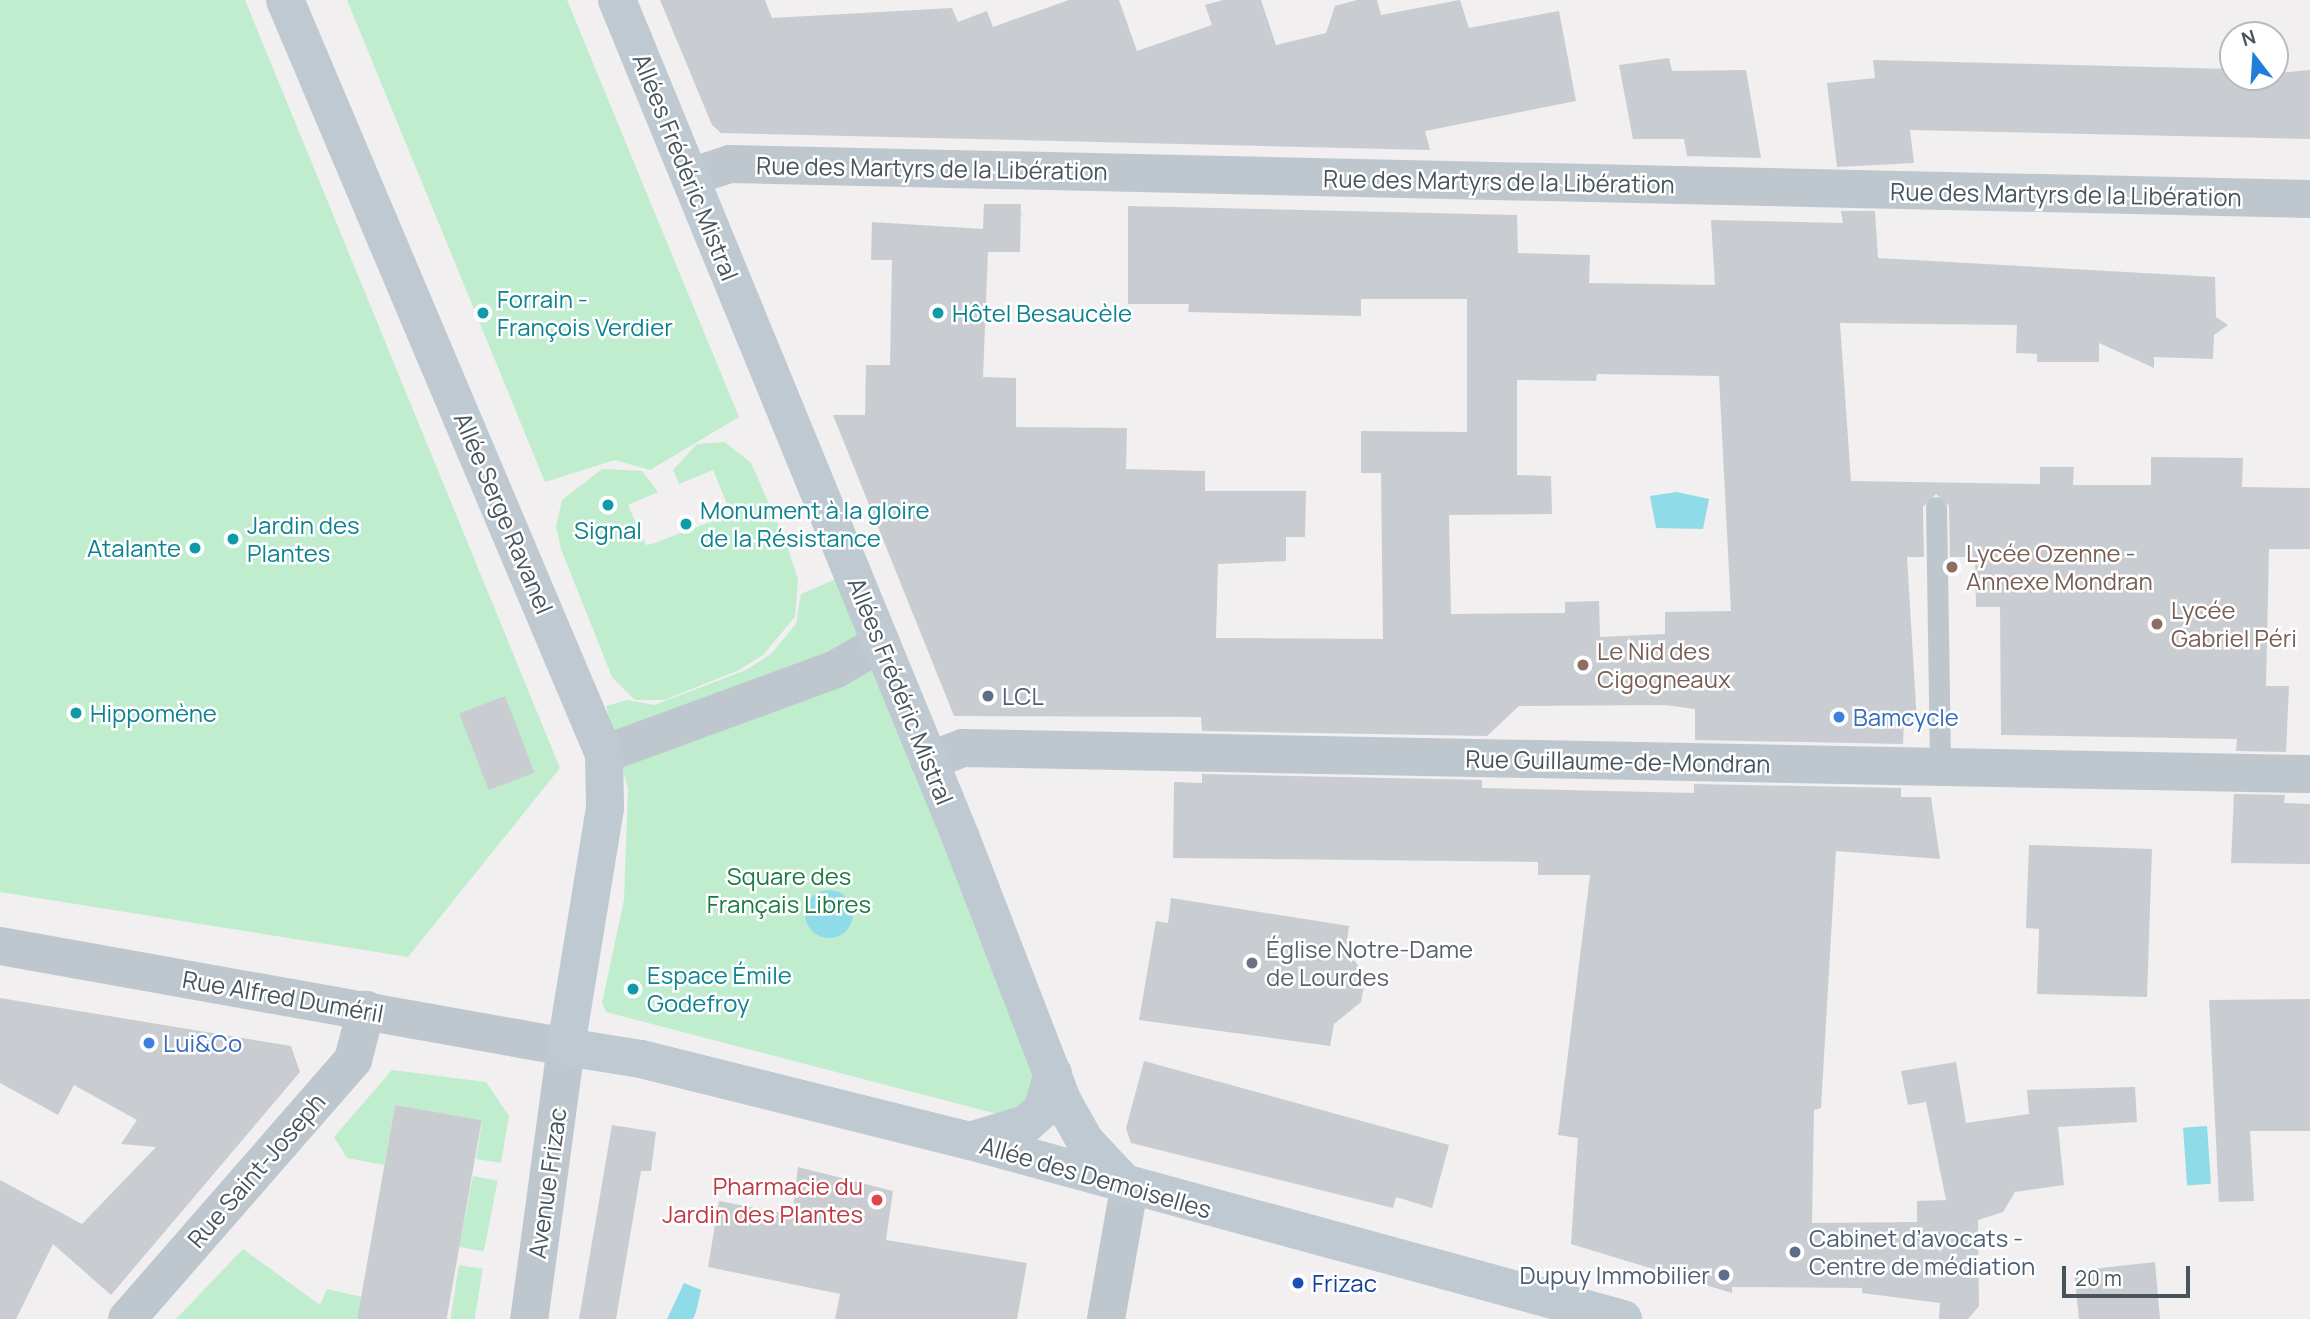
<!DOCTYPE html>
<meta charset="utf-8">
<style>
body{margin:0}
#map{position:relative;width:2310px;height:1319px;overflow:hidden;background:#f1efef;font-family:Manrope,sans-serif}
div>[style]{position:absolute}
.green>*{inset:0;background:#c0edce;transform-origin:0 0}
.water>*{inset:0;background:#8fdbe8;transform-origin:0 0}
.round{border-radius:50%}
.building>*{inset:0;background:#c9cdd1;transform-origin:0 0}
.lane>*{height:21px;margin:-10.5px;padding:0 10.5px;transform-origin:10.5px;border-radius:10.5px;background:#bec7cd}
.street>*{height:38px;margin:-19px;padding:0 19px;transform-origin:19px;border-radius:19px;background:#bec7cd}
.secondary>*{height:38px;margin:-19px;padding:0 19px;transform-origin:19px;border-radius:19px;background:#bec9d2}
.dots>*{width:19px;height:19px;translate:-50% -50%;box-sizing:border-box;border:4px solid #fff;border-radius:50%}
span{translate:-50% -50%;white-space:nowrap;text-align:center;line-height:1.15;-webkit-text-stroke:5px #fff;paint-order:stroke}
.street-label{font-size:24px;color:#48545c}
.culture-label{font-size:24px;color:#0d838f}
.left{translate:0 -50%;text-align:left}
.right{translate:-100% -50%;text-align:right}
.education-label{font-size:24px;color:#785e54}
.service-label{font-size:24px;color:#4e5e75}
.shop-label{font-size:24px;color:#366cbe}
.park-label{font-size:24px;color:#1b7a44}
.worship-label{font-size:24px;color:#5b616d}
.health-label{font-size:24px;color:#be3a42}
.transit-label{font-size:24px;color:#164399}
.north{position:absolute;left:2219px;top:21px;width:70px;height:70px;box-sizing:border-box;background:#fff;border:2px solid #b6bbbe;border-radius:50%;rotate:343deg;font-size:19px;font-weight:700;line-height:28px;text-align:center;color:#48545c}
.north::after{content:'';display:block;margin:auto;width:24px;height:32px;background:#217ed9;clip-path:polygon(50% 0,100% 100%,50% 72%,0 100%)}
.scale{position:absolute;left:2062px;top:1266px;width:128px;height:32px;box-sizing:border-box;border:4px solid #48545c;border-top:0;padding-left:9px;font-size:21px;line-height:24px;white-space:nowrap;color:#48545c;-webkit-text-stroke:5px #fff;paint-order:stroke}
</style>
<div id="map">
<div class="green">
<div style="clip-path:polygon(0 0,245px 0,560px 768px,408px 957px,0 892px)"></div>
<div style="clip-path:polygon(347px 0,567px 0,739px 417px,650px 470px,615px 460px,545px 482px)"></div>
<div style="clip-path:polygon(725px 442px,751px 463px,787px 545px,798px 580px,795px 617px,763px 655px,737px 671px,664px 700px,635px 700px,612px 677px,561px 549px,556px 526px,562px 500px,602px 469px,642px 471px,658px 492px,628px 505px,646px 545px,652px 544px,731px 514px,713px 470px,679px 484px,673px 470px,697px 444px)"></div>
<div style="clip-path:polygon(838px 578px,1036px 1050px,1033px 1096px,1005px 1116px,606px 1012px,602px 1003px,624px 900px,628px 789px,606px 706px,628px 700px,654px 705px,746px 670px,771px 654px,796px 624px,801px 594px)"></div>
<div style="clip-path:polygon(392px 1070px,486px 1082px,509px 1116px,501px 1163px,476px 1159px,482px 1121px,395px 1105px,384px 1165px,347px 1158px,334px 1137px)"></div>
<div style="left:473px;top:1176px;width:25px;height:72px;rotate:11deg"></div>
<div style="clip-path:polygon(243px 1249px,320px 1305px,327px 1289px,362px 1297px,359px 1319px,176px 1319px)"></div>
<div style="left:459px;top:1265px;width:24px;height:55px;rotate:9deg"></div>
</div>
<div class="water">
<div style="clip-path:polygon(1677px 492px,1709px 499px,1703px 529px,1656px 528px,1650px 496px)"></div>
<div class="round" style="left:805px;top:890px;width:48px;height:48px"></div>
<div style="left:2207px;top:1126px;width:58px;height:24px;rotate:86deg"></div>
<div style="clip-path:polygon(684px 1283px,701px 1290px,696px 1312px,693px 1319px,667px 1319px)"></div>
</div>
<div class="building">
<div style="clip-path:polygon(660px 0,765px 0,772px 18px,952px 8px,958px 22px,987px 11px,993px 27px,1069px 0,1119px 0,1137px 51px,1212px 25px,1205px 5px,1223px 0,1261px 0,1276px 45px,1326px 33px,1335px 6px,1357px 0,1377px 0,1381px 15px,1460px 0,1469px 28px,1559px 11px,1576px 101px,1425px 131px,1430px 150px,721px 133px,712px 125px)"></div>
<div style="clip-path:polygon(1669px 58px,1672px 71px,1746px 70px,1761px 158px,1687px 156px,1684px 139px,1633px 139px,1619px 65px)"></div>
<div style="clip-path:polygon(1873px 60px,2233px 69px,2233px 77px,2310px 70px,2310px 139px,1910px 130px,1914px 163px,1837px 167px,1827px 83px,1875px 78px)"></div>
<div style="clip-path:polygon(evenodd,984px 204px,1021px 204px,1020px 252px,988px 252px,983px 377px,1016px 378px,1016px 427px,1127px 428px,1126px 469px,1205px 471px,1205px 491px,1306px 491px,1305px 537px,1286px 537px,1286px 561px,1218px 564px,1216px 638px,1383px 639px,1381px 473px,1361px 473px,1361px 431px,1467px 432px,1467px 299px,1361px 299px,1361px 316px,1188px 312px,1189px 304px,1128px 304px,1128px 206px,1517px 215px,1518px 253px,1590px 255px,1589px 283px,1715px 285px,1711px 220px,1843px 223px,1841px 211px,1875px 211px,1878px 258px,2215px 277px,2216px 317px,2228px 325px,2214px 335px,2213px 359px,2154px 357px,2154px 368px,2099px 343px,2099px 362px,2037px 362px,2037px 354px,2016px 353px,2017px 325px,1840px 323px,1851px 481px,2040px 484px,2040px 467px,2074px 467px,2073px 485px,2151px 485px,2151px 457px,2243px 458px,2242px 487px,2310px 488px,2310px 549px,2269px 549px,2266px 686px,2289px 686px,2286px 752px,2236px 751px,2237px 739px,2001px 735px,2000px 607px,1976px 607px,1975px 557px,1950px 557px,1949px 506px,1936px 494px,1923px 507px,1924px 557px,1907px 557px,1917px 722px,1904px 721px,1903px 744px,1695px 740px,1695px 709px,1665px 705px,1519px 706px,1487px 736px,1202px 731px,1201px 717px,954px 716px,833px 415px,865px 415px,866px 365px,890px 365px,892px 260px,871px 260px,872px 222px,983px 229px,984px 204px,1597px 374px,1719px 376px,1731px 611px,1665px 612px,1665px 634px,1600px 637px,1599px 601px,1565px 602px,1565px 613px,1451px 614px,1449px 515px,1552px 514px,1551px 476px,1517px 475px,1517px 380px,1596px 381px,1597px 374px)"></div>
<div style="left:505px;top:696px;width:82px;height:49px;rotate:69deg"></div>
<div style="clip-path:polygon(1202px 774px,1482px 780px,1482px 788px,1694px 793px,1694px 784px,1901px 788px,1901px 797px,1931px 797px,1940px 859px,1836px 851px,1821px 1108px,1814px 1110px,1812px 1223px,1917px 1222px,1917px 1201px,1946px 1200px,1926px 1102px,1908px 1105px,1901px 1071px,1956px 1062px,1966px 1123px,2029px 1114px,2027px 1090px,2135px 1087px,2137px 1122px,2058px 1127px,2064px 1185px,2015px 1192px,2003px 1212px,1978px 1220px,1979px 1306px,1968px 1319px,1939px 1319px,1940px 1303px,1862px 1293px,1862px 1288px,1732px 1287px,1732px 1293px,1571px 1244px,1578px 1138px,1558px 1135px,1590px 875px,1538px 875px,1538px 862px,1173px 858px,1174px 782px,1202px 783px)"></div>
<div style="clip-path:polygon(2234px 794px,2285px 795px,2284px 803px,2310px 804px,2310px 864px,2231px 863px)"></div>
<div style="clip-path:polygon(2029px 845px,2152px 849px,2147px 997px,2037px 994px,2039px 929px,2026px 928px)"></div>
<div style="clip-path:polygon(1171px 898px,1349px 926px,1346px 949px,1366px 976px,1361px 1002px,1334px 1024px,1330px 1046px,1139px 1020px,1156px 921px,1168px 923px)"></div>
<div style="clip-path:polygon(0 998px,291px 1046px,300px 1072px,111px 1295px,53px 1244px,16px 1319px,0 1319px,0 1180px,82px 1224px,156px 1147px,121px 1144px,137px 1120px,74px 1085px,58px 1115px,0 1083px)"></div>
<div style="clip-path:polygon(2310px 999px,2310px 1131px,2250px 1131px,2254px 1201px,2219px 1202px,2209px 1000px)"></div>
<div style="clip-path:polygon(1144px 1061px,1449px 1145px,1432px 1208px,1396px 1197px,1393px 1208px,1131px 1143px,1126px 1128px)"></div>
<div style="left:395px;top:1105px;width:88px;height:217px;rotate:10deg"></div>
<div style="clip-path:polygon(612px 1125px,656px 1132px,651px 1171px,641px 1171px,616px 1319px,579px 1319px)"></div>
<div style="clip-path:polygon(798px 1167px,893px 1191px,886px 1240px,1027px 1263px,1017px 1319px,835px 1319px,840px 1294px,708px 1267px,719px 1201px,792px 1215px)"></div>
<div style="clip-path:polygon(2155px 1262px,2160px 1319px,2079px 1319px,2074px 1271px)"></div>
</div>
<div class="lane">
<div style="left:1936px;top:507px;width:260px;rotate:89.1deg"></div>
</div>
<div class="street">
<div style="left:690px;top:177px;width:42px;rotate:-18deg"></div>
<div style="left:730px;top:164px;width:1580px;rotate:1.27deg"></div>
<div style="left:604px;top:754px;width:247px;rotate:-20.1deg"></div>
<div style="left:836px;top:669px;width:52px;rotate:-30deg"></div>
<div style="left:929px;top:761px;width:36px;rotate:-21deg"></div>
<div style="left:963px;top:748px;width:1347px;rotate:1.11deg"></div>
<div style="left:0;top:946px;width:575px;rotate:10.12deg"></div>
<div style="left:566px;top:1047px;width:275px;rotate:97.7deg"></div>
<div style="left:127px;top:1319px;width:344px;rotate:-48.9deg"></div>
<div style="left:353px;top:1060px;width:52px;rotate:-75.4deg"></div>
<div style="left:1106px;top:1319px;width:133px;rotate:-80deg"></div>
</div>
<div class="secondary">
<div style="left:285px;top:0;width:819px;rotate:67.07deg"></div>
<div style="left:604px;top:754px;width:54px;rotate:88.9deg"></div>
<div style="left:605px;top:808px;width:242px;rotate:99.3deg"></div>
<div style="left:566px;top:1047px;width:76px;rotate:9.1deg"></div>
<div style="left:641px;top:1059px;width:339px;rotate:14deg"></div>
<div style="left:970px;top:1141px;width:677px;rotate:15.25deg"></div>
<div style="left:617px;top:0;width:906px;rotate:67.68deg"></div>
<div style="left:961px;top:838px;width:281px;rotate:68.9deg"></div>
<div style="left:1062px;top:1100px;width:47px;rotate:60.7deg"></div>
<div style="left:1085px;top:1141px;width:63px;rotate:46.9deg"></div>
<div style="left:970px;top:1141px;width:59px;rotate:-16.9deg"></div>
<div style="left:1026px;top:1124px;width:21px;rotate:-41deg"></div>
<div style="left:1042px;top:1110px;width:38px;rotate:-73deg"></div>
</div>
<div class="dots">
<div style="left:483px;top:313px;background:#0f9aa8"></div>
<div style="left:938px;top:313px;background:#0f9aa8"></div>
<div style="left:608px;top:505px;background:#0f9aa8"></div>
<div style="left:686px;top:524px;background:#0f9aa8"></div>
<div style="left:233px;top:539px;background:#0f9aa8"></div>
<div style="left:195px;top:548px;background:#0f9aa8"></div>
<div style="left:1952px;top:567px;background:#8d6e63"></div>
<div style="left:2157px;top:624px;background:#8d6e63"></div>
<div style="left:1583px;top:665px;background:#8d6e63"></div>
<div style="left:988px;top:696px;background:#5c6f8a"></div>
<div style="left:76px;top:713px;background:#0f9aa8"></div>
<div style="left:1839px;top:717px;background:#3f7fe0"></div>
<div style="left:1252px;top:963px;background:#6b7280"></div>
<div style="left:633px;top:989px;background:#0f9aa8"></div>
<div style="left:149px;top:1043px;background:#3f7fe0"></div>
<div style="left:877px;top:1200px;background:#e0444e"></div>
<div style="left:1795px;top:1252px;background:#5c6f8a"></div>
<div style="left:1724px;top:1275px;background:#5c6f8a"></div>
<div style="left:1298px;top:1283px;background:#1a4fb4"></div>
</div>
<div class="street-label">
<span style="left:686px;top:167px;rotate:68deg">Allées Frédéric Mistral</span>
<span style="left:932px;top:168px;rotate:1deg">Rue des Martyrs de la Libération</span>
<span style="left:1499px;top:181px;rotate:1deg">Rue des Martyrs de la Libération</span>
<span style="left:2066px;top:194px;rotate:1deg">Rue des Martyrs de la Libération</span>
<span style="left:504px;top:513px;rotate:67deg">Allée Serge Ravanel</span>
<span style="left:901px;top:691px;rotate:68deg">Allées Frédéric Mistral</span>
<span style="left:1618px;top:761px;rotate:1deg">Rue Guillaume-de-Mondran</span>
<span style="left:283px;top:996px;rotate:10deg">Rue Alfred Duméril</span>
<span style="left:256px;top:1170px;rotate:-49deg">Rue Saint-Joseph</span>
<span style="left:1096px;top:1177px;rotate:16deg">Allée des Demoiselles</span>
<span style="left:547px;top:1183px;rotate:-82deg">Avenue Frizac</span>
</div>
<div class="culture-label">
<span class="left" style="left:497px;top:313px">Forrain -<br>François Verdier</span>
<span class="left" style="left:952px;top:313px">Hôtel Besaucèle</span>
<span class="left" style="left:700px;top:524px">Monument à la gloire<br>de la Résistance</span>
<span class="left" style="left:247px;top:539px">Jardin des<br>Plantes</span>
<span style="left:608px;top:530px">Signal</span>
<span class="right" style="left:181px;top:548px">Atalante</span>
<span class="left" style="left:90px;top:713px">Hippomène</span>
<span class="left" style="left:647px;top:989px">Espace Émile<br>Godefroy</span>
</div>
<div class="education-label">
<span class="left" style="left:1966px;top:567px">Lycée Ozenne -<br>Annexe Mondran</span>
<span class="left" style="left:2171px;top:624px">Lycée<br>Gabriel Péri</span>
<span class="left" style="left:1597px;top:665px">Le Nid des<br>Cigogneaux</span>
</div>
<div class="service-label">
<span class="left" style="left:1002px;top:696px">LCL</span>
<span class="left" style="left:1809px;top:1252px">Cabinet d’avocats -<br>Centre de médiation</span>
<span class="right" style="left:1710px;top:1275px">Dupuy Immobilier</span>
</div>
<div class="shop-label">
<span class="left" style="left:1853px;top:717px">Bamcycle</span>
<span class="left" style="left:163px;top:1043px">Lui&amp;Co</span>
</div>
<div class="park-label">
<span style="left:789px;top:890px">Square des<br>Français Libres</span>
</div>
<div class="worship-label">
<span class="left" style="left:1266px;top:963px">Église Notre-Dame<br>de Lourdes</span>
</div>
<div class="health-label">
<span class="right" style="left:863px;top:1200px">Pharmacie du<br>Jardin des Plantes</span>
</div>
<div class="transit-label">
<span class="left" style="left:1312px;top:1283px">Frizac</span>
</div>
<div class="north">N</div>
<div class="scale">20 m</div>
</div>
